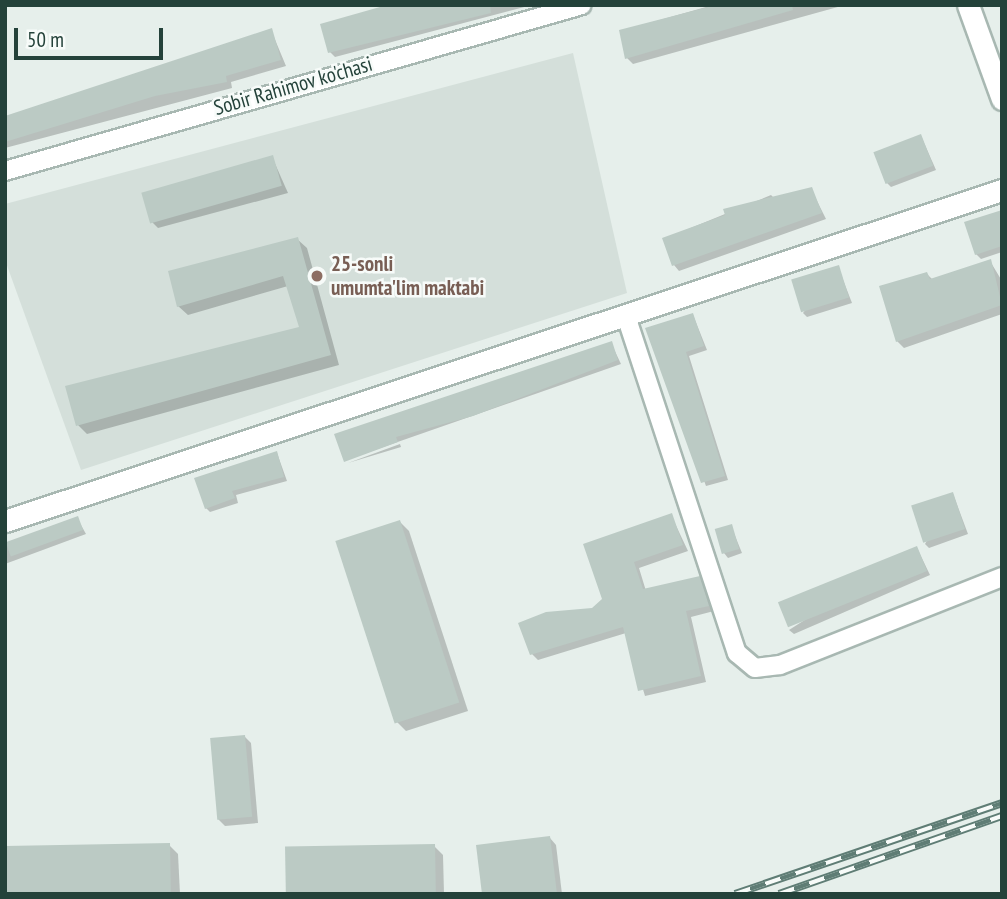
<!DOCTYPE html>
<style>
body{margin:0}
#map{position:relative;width:1007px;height:899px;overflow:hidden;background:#e6efeb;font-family:"PT Sans Narrow",sans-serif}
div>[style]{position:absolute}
.built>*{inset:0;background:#d4dfda}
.shadow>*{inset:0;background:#0003}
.building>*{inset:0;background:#bbcac4;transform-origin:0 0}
.roads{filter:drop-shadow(2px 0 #a8b8b2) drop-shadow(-2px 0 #a8b8b2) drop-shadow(0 2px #a8b8b2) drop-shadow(0 -2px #a8b8b2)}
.minor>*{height:18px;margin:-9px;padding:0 9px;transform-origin:9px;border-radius:9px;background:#fff}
.tertiary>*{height:21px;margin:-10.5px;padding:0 10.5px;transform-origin:10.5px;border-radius:10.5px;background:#fff}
.rail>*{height:8px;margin-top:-4px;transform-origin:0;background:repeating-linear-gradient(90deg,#f7fbf9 0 16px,#5f7d75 0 32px);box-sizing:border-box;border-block:2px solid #5f7d75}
.dots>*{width:19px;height:19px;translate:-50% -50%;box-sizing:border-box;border:4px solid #f7fbf9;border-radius:50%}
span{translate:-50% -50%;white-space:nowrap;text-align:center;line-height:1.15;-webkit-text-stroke:5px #f7fbf9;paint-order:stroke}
.street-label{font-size:21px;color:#24423a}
.education-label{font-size:21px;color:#785e54;font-weight:700}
.left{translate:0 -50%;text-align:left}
.frame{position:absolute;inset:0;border:7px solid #24423a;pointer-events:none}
.scale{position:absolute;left:14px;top:28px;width:149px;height:32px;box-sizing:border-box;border:4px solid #24423a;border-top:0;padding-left:9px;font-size:21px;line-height:24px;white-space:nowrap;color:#24423a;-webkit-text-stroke:5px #f7fbf9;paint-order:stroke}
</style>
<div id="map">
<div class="built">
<div style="clip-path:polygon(573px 53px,627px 293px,81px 470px,5px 260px,5px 204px)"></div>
</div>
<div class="shadow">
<div style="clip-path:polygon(398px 5px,532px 5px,335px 57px,330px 52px)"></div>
<div style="clip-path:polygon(713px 5px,845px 5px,633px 64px,627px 58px,621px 31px)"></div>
<div style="clip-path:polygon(271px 30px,286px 66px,231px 82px,232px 88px,5px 148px,5px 118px)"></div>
<div style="clip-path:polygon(921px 136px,936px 170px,891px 187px,887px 183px)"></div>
<div style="clip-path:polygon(272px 157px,288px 193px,158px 228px,151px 221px)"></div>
<div style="clip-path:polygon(811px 189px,826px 219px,679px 271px,674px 265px,664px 239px,771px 195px,776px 200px)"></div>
<div style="clip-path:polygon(1002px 212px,1002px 252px,981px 259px,976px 254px)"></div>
<div style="clip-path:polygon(297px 239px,307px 248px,339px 365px,87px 434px,78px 425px,302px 328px,288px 286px,188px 315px,178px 306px)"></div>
<div style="clip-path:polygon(990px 261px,1002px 281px,1002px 314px,904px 348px,897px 341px,927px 274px,933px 280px)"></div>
<div style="clip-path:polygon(838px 267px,852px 303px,807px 317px,803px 313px)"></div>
<div style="clip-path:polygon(693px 315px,707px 350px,689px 356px,728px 480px,706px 486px,648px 330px)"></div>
<div style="clip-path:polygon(611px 343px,621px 364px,346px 460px,336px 435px)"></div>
<div style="clip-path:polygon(400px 444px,401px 447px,348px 463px)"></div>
<div style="clip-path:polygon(277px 453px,287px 481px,236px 495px,238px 503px,210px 512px,206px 508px)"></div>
<div style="clip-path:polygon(953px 494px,968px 534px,929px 548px,925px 544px)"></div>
<div style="clip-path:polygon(671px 515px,688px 551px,639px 568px,646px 591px,699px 578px,705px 584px,714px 611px,691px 617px,706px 682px,645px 696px,626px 633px,538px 660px,532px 654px,604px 600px,585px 545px)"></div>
<div style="clip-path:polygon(77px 518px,86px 534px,5px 564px,5px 544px)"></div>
<div style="clip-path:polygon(400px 522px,409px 531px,468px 711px,406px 731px,397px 722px)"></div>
<div style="clip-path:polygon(731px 526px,742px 553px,728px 558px,724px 553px)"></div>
<div style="clip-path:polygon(917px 548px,930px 575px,794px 634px,789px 630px)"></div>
<div style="clip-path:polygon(244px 736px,251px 743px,258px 823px,225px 826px,218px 819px)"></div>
<div style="clip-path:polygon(550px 838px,556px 845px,562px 894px,483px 894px)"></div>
<div style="clip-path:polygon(169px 845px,178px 854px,180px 894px,5px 894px)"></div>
<div style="clip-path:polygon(434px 846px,443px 855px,444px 894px,288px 894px)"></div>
</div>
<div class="building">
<div style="clip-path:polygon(387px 5px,490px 5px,491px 13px,328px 53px,320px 24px)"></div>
<div style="clip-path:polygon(716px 5px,792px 5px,793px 10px,625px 59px,619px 30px)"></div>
<div style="clip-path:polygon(272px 28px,281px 60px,226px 76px,227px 82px,155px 96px,5px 142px,5px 116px)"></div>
<div style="left:921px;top:134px;width:34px;height:51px;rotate:69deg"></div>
<div style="left:273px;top:155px;width:32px;height:137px;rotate:74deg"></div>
<div style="clip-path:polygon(812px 187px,822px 213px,672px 266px,662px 238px,725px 215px,723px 209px)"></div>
<div style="clip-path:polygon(1002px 210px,1002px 246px,975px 255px,964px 222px)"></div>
<div style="clip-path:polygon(298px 237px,331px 355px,76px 426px,65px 386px,299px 327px,283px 276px,177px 307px,168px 271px)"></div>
<div style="clip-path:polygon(991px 259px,1002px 305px,896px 342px,879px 286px,927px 272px,930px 279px)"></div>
<div style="left:839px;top:265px;width:34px;height:50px;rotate:73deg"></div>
<div style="clip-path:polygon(693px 313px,704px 346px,686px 352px,725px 476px,701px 483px,645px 328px)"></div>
<div style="clip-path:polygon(612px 341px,618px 360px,473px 416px,396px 437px,398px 442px,344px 462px,334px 434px)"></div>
<div style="clip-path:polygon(277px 451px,284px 477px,232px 491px,235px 498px,205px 509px,194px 478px)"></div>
<div style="left:953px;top:492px;width:39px;height:44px;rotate:72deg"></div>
<div style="clip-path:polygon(672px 513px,683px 545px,634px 562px,643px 589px,700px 576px,709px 606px,686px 611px,701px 676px,638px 691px,623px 627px,530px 655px,518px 623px,546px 612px,592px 608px,602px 599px,583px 544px)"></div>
<div style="left:78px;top:516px;width:15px;height:77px;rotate:70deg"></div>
<div style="left:400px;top:520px;width:192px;height:68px;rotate:72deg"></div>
<div style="left:732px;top:524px;width:26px;height:18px;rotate:74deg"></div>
<div style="left:917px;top:546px;width:27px;height:150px;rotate:68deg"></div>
<div style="left:245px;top:735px;width:82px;height:35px;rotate:85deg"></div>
<div style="clip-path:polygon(550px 836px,557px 894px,482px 894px,476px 845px)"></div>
<div style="left:170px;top:843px;width:51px;height:165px;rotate:89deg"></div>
<div style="left:435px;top:844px;width:50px;height:150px;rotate:89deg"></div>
</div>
<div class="roads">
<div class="minor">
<div style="left:5px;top:171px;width:600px;rotate:-16.05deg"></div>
<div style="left:626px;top:316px;width:355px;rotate:71.8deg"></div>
<div style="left:737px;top:653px;width:23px;rotate:40deg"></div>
<div style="left:755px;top:668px;width:25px;rotate:-7deg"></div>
<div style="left:780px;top:665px;width:239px;rotate:-21.6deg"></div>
</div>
<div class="tertiary">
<div style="left:968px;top:5px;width:100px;rotate:70.1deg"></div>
<div style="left:5px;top:521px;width:1051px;rotate:-18.37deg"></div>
</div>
</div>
<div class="rail">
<div style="left:735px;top:894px;width:282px;rotate:-18.8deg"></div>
<div style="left:779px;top:894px;width:236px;rotate:-19.3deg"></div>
</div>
<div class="dots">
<div style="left:317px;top:276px;background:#8d6e63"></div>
</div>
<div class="street-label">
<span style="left:293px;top:86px;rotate:-16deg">Sobir Rahimov ko'chasi</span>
</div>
<div class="education-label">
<span class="left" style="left:331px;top:276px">25-sonli<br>umumta'lim maktabi</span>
</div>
<div class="frame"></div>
<div class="scale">50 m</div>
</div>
